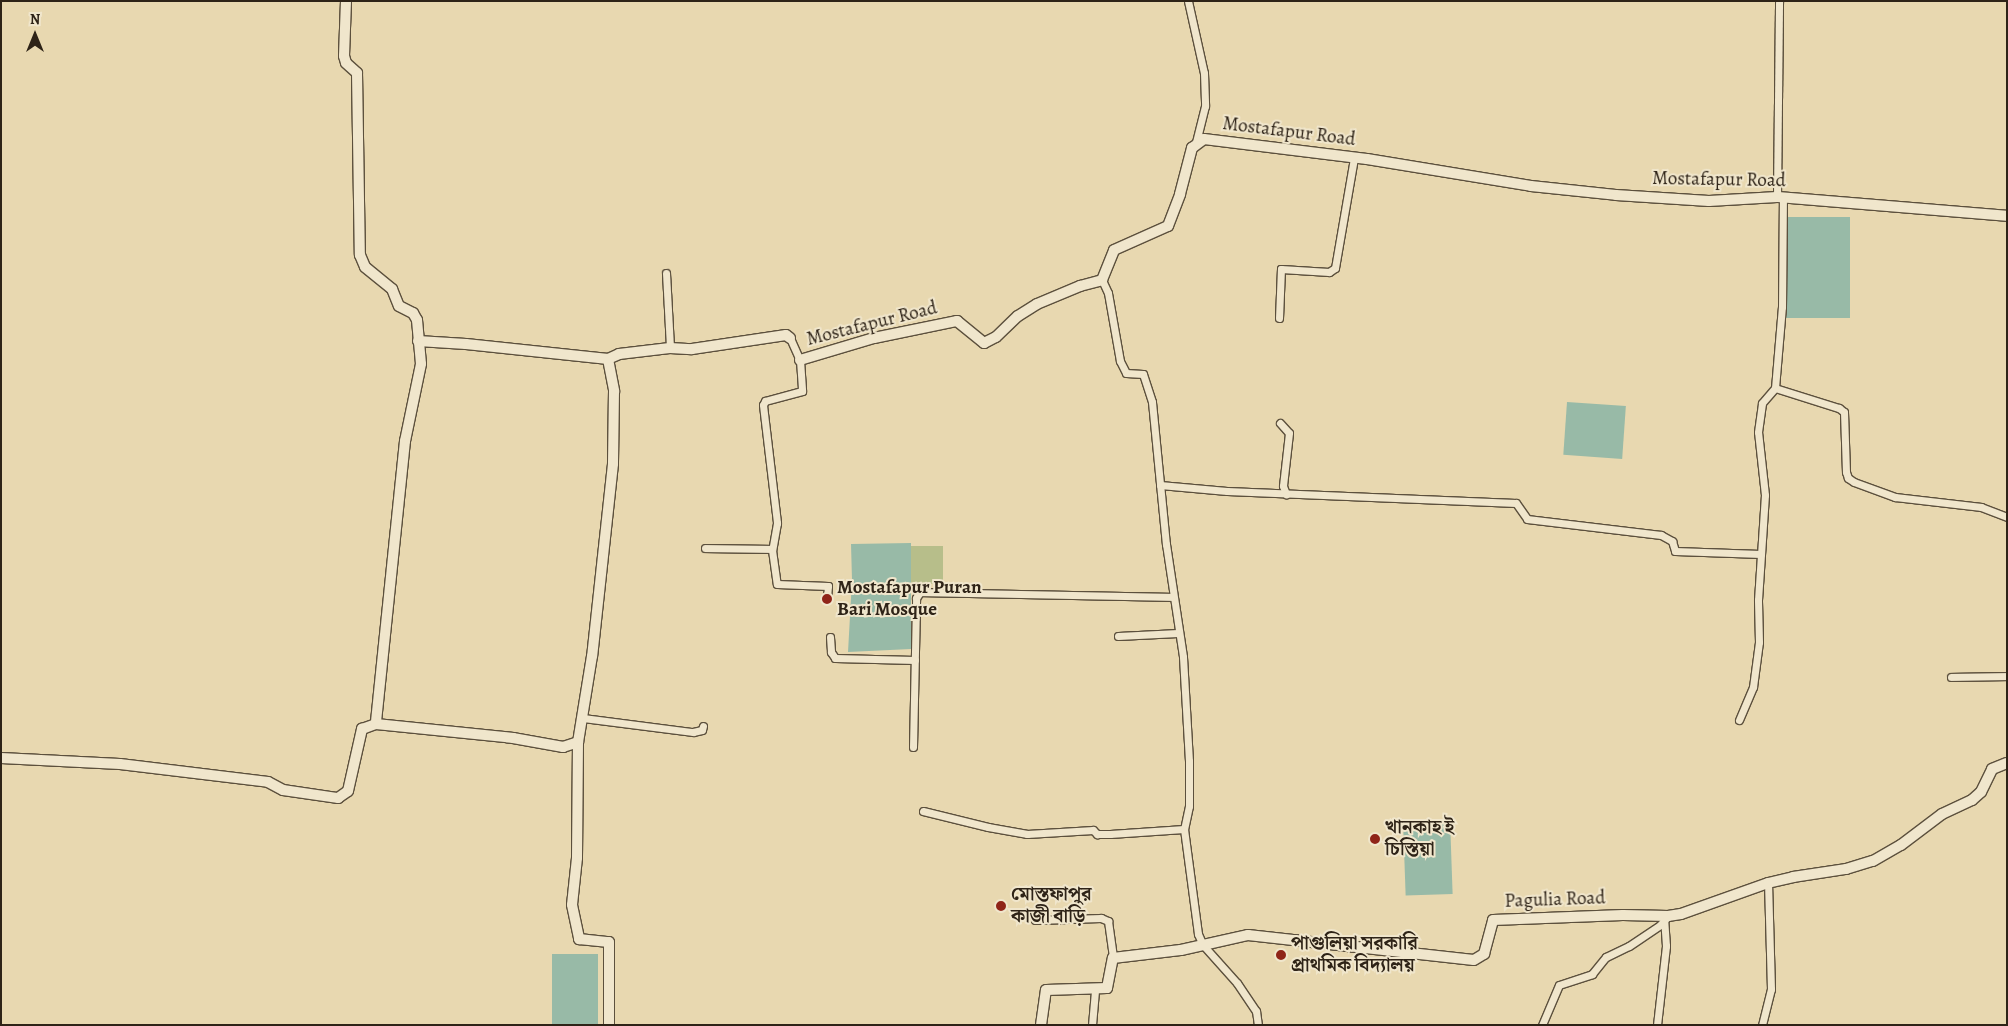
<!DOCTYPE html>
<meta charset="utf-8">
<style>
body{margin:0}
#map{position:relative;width:2008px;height:1026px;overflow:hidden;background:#e8d8b0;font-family:Alegreya,"Noto Serif Bengali",serif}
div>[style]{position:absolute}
.green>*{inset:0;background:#b7be8a;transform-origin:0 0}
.water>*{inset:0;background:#98baa7;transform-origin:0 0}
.roads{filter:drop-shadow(1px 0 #5c503d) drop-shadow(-1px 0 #5c503d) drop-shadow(0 1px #5c503d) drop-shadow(0 -1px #5c503d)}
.street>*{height:7px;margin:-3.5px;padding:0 3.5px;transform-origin:3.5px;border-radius:3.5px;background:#f0e6cc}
.secondary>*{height:10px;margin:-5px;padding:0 5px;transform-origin:5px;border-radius:5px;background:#f0e6cc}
.dots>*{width:14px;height:14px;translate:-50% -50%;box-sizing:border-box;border:2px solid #f0e6cc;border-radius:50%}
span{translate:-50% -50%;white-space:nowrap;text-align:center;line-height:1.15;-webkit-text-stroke:4px #f0e6cc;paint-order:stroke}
.street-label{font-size:19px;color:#2e2317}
.poi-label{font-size:19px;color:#2e2317;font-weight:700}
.left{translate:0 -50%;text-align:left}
.frame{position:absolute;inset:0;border:2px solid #2e2317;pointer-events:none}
.north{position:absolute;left:10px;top:10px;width:50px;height:50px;-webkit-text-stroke:4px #f0e6cc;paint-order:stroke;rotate:0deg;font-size:14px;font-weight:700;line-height:20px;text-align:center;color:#2e2317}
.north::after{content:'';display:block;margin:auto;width:18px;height:22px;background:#2e2317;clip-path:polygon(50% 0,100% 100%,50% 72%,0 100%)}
</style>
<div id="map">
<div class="green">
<div style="left:904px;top:546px;width:39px;height:38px"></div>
</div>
<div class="water">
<div style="left:1786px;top:217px;width:64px;height:101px"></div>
<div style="left:1567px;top:402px;width:59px;height:53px;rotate:4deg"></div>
<div style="clip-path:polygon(911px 543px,911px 649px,848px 652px,852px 580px,851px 544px)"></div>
<div style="left:1450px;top:819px;width:75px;height:47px;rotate:88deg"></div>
<div style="left:552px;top:954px;width:46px;height:71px"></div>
</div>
<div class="roads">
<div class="street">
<div style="left:1188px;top:1px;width:74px;rotate:77.5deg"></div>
<div style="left:1204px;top:73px;width:33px;rotate:88deg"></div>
<div style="left:1205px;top:106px;width:38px;rotate:104deg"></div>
<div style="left:1777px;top:197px;width:196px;rotate:-89.4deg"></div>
<div style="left:666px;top:273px;width:75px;rotate:86.9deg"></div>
<div style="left:1102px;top:280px;width:14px;rotate:65deg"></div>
<div style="left:1108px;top:293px;width:69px;rotate:80deg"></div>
<div style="left:1120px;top:361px;width:13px;rotate:63deg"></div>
<div style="left:1126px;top:373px;width:17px;rotate:3deg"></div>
<div style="left:1143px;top:374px;width:29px;rotate:72deg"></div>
<div style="left:1152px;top:402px;width:143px;rotate:84.4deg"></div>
<div style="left:1166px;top:544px;width:114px;rotate:81.4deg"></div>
<div style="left:1183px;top:657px;width:104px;rotate:86.7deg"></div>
<div style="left:1189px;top:761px;width:45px;rotate:90deg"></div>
<div style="left:1189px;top:806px;width:24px;rotate:102deg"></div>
<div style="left:1184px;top:829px;width:106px;rotate:82.4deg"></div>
<div style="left:1198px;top:934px;width:12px;rotate:66deg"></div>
<div style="left:1203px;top:945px;width:51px;rotate:48.2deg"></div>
<div style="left:1237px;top:983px;width:34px;rotate:56deg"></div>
<div style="left:1256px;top:1011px;width:14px;rotate:82deg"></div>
<div style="left:1279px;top:318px;width:49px;rotate:-87.7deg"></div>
<div style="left:1281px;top:269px;width:48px;rotate:3.6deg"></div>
<div style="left:1329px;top:272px;width:7px;rotate:-34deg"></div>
<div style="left:1335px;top:268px;width:112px;rotate:-80.2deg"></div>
<div style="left:790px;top:338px;width:24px;rotate:66deg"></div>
<div style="left:800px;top:360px;width:31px;rotate:86deg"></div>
<div style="left:802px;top:391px;width:38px;rotate:165deg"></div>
<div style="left:765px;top:401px;width:4px;rotate:117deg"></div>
<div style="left:763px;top:405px;width:119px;rotate:83.2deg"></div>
<div style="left:777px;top:523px;width:27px;rotate:100deg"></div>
<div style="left:772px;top:550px;width:34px;rotate:82deg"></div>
<div style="left:777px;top:584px;width:51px;rotate:2.2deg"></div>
<div style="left:828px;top:586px;width:12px;rotate:95deg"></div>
<div style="left:1775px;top:388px;width:67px;rotate:17.4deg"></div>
<div style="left:1839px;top:408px;width:6px;rotate:39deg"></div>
<div style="left:1844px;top:412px;width:60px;rotate:88.1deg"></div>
<div style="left:1846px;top:472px;width:6px;rotate:72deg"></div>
<div style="left:1848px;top:478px;width:7px;rotate:34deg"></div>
<div style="left:1854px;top:482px;width:44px;rotate:20.1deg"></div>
<div style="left:1895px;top:497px;width:87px;rotate:6.6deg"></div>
<div style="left:1981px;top:507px;width:28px;rotate:21deg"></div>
<div style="left:1280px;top:423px;width:13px;rotate:48deg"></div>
<div style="left:1289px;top:433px;width:53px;rotate:96.5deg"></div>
<div style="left:1283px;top:486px;width:9px;rotate:69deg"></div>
<div style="left:1160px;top:485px;width:67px;rotate:5.1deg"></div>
<div style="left:1227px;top:491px;width:289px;rotate:2.4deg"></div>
<div style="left:1516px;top:503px;width:19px;rotate:55deg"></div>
<div style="left:1527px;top:519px;width:135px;rotate:6.8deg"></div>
<div style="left:1661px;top:535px;width:13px;rotate:29deg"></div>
<div style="left:1672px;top:541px;width:10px;rotate:73deg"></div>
<div style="left:1675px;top:551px;width:86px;rotate:2deg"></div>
<div style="left:705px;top:548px;width:67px;rotate:0.9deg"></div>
<div style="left:1118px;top:636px;width:60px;rotate:-2.9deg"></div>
<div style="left:830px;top:637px;width:15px;rotate:86deg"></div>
<div style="left:831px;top:652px;width:7px;rotate:56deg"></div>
<div style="left:835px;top:658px;width:80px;rotate:1.4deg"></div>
<div style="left:1951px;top:677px;width:56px;rotate:-1deg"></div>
<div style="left:583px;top:718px;width:111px;rotate:7.3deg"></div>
<div style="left:693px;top:732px;width:9px;rotate:-13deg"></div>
<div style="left:702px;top:730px;width:4px;rotate:-76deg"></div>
<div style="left:1739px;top:720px;width:36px;rotate:-67deg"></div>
<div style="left:1753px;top:687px;width:45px;rotate:-82.4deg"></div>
<div style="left:1759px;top:642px;width:42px;rotate:-91.4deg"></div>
<div style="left:1758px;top:600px;width:105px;rotate:-86.2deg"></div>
<div style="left:1765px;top:495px;width:63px;rotate:-96.3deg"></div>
<div style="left:1758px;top:432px;width:29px;rotate:-82deg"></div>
<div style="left:1762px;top:403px;width:20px;rotate:-49deg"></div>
<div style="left:1775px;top:388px;width:81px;rotate:-85.1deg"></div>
<div style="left:1782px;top:307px;width:109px;rotate:-89.5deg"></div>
<div style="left:913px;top:747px;width:149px;rotate:-88.8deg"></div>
<div style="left:916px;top:598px;width:7px;rotate:-56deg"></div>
<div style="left:920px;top:592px;width:253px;rotate:1.1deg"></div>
<div style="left:923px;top:811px;width:67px;rotate:13.8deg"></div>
<div style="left:988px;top:827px;width:40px;rotate:10deg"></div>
<div style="left:1027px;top:834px;width:66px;rotate:-3.5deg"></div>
<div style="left:1093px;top:830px;width:6px;rotate:45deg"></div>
<div style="left:1097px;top:834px;width:13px"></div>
<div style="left:1110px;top:834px;width:74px;rotate:-3.9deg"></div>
<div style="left:1035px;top:920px;width:66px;rotate:-1.7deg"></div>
<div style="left:1101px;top:918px;width:8px;rotate:23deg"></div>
<div style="left:1108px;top:921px;width:37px;rotate:82deg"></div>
<div style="left:1092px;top:1025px;width:35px;rotate:-85deg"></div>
<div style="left:1542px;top:1025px;width:43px;rotate:-67deg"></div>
<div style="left:1559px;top:985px;width:35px;rotate:-18deg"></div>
<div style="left:1592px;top:974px;width:22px;rotate:-51deg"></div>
<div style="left:1606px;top:957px;width:25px;rotate:-26deg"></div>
<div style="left:1629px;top:946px;width:37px;rotate:-34deg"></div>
<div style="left:1660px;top:925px;width:12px;rotate:-48deg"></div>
<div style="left:1657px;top:1025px;width:80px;rotate:-83.5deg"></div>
<div style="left:1666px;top:946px;width:26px;rotate:-94deg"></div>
<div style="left:1762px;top:1025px;width:37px;rotate:-76deg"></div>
<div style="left:1771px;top:989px;width:106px;rotate:-91.6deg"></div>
</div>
<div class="secondary">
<div style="left:346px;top:1px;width:55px;rotate:92.1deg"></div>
<div style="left:344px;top:56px;width:7px;rotate:74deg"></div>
<div style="left:346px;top:63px;width:15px;rotate:42deg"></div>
<div style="left:357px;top:73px;width:182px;rotate:89.1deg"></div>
<div style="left:360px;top:255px;width:13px;rotate:67deg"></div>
<div style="left:365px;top:267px;width:35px;rotate:39deg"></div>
<div style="left:392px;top:289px;width:18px;rotate:68deg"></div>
<div style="left:399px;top:306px;width:16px;rotate:27deg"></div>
<div style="left:413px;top:313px;width:8px;rotate:60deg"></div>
<div style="left:417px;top:320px;width:44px;rotate:84.8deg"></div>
<div style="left:421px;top:364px;width:79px;rotate:101.7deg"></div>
<div style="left:405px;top:441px;width:284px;rotate:95.9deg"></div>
<div style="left:418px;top:341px;width:48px;rotate:3.6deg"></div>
<div style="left:466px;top:344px;width:143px;rotate:6deg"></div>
<div style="left:608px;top:359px;width:33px;rotate:79deg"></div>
<div style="left:614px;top:391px;width:73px;rotate:90.8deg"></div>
<div style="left:613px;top:464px;width:193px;rotate:96.2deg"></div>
<div style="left:592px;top:656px;width:87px;rotate:99.2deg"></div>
<div style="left:578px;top:742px;width:116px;rotate:90.5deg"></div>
<div style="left:577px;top:858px;width:47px;rotate:96.1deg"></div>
<div style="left:572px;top:905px;width:35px;rotate:78deg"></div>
<div style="left:579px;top:939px;width:30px;rotate:6deg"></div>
<div style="left:609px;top:942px;width:83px;rotate:90deg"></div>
<div style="left:608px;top:359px;width:12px;rotate:-24deg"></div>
<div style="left:619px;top:354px;width:51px;rotate:-6.7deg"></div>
<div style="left:670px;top:348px;width:22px;rotate:3deg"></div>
<div style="left:692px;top:349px;width:95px;rotate:-8.5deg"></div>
<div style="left:786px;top:335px;width:5px;rotate:37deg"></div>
<div style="left:800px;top:360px;width:77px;rotate:-16.6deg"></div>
<div style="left:874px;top:338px;width:85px;rotate:-11.6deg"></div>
<div style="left:957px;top:321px;width:35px;rotate:39deg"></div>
<div style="left:984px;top:343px;width:13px;rotate:-27deg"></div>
<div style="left:996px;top:337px;width:30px;rotate:-44deg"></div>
<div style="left:1018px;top:316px;width:22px;rotate:-32deg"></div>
<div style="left:1037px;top:304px;width:47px;rotate:-22.7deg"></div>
<div style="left:1080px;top:286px;width:23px;rotate:-15deg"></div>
<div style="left:1102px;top:280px;width:32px;rotate:-68deg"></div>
<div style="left:1114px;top:250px;width:59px;rotate:-24deg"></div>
<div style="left:1168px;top:226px;width:34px;rotate:-69deg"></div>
<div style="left:1180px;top:194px;width:48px;rotate:-75.4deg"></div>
<div style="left:1192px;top:148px;width:15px;rotate:-37deg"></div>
<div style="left:1204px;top:139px;width:164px;rotate:7deg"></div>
<div style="left:1367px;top:159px;width:166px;rotate:9.3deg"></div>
<div style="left:1531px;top:186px;width:85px;rotate:6deg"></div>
<div style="left:1616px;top:195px;width:93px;rotate:3.7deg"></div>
<div style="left:1709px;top:201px;width:68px;rotate:-3.4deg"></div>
<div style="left:1777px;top:197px;width:231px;rotate:4.7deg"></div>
<div style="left:1px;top:758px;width:119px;rotate:2.9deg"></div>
<div style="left:120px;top:764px;width:149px;rotate:6.9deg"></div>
<div style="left:268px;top:782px;width:17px;rotate:28deg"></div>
<div style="left:283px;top:790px;width:56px;rotate:8.3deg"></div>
<div style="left:338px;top:798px;width:12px;rotate:-35deg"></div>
<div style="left:348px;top:791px;width:64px;rotate:-77.3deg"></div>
<div style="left:362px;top:729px;width:15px;rotate:-20deg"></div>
<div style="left:376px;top:724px;width:138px;rotate:5.8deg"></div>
<div style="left:513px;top:738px;width:51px;rotate:10.2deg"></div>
<div style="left:563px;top:747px;width:16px;rotate:-18deg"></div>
<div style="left:1041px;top:1025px;width:35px;rotate:-82deg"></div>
<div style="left:1046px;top:990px;width:61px;rotate:-1.9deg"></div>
<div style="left:1107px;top:988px;width:31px;rotate:-79deg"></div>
<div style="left:1113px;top:958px;width:68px;rotate:-6.7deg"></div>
<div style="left:1181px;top:950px;width:69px;rotate:-12.6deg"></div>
<div style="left:1248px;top:935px;width:227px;rotate:6.3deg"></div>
<div style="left:1474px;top:960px;width:12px;rotate:-31deg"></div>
<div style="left:1484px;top:954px;width:35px;rotate:-75deg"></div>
<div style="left:1493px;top:920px;width:130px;rotate:-2.2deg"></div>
<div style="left:1623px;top:915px;width:45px;rotate:1.3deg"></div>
<div style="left:1668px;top:916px;width:13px;rotate:-9deg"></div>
<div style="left:1681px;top:914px;width:92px;rotate:-19.6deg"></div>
<div style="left:1768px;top:883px;width:26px;rotate:-13deg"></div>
<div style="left:1793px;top:877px;width:54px;rotate:-8.6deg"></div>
<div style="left:1846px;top:869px;width:28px;rotate:-17deg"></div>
<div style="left:1873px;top:861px;width:32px;rotate:-30deg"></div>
<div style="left:1901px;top:845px;width:51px;rotate:-37.1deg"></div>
<div style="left:1942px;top:814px;width:33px;rotate:-25deg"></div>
<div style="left:1972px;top:800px;width:12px;rotate:-42deg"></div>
<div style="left:1981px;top:792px;width:25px;rotate:-64deg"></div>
<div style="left:1992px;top:769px;width:16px;rotate:-22deg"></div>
</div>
</div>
<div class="dots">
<div style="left:827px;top:599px;background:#8f2418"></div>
<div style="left:1375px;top:839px;background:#8f2418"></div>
<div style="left:1001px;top:906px;background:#8f2418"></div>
<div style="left:1281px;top:955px;background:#8f2418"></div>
</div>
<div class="street-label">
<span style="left:1289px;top:132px;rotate:7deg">Mostafapur Road</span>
<span style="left:1719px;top:180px;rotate:1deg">Mostafapur Road</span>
<span style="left:872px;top:324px;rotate:-14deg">Mostafapur Road</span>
<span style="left:1555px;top:900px;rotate:-2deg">Pagulia Road</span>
</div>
<div class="poi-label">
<span class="left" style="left:837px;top:599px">Mostafapur Puran<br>Bari Mosque</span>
<span class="left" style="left:1385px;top:839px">খানকাহ ই<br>চিস্তিয়া</span>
<span class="left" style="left:1011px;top:906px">মোস্তফাপুর<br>কাজী বাড়ি</span>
<span class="left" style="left:1291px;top:955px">পাগুলিয়া সরকারি<br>প্রাথমিক বিদ্যালয়</span>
</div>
<div class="frame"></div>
<div class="north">N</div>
</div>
